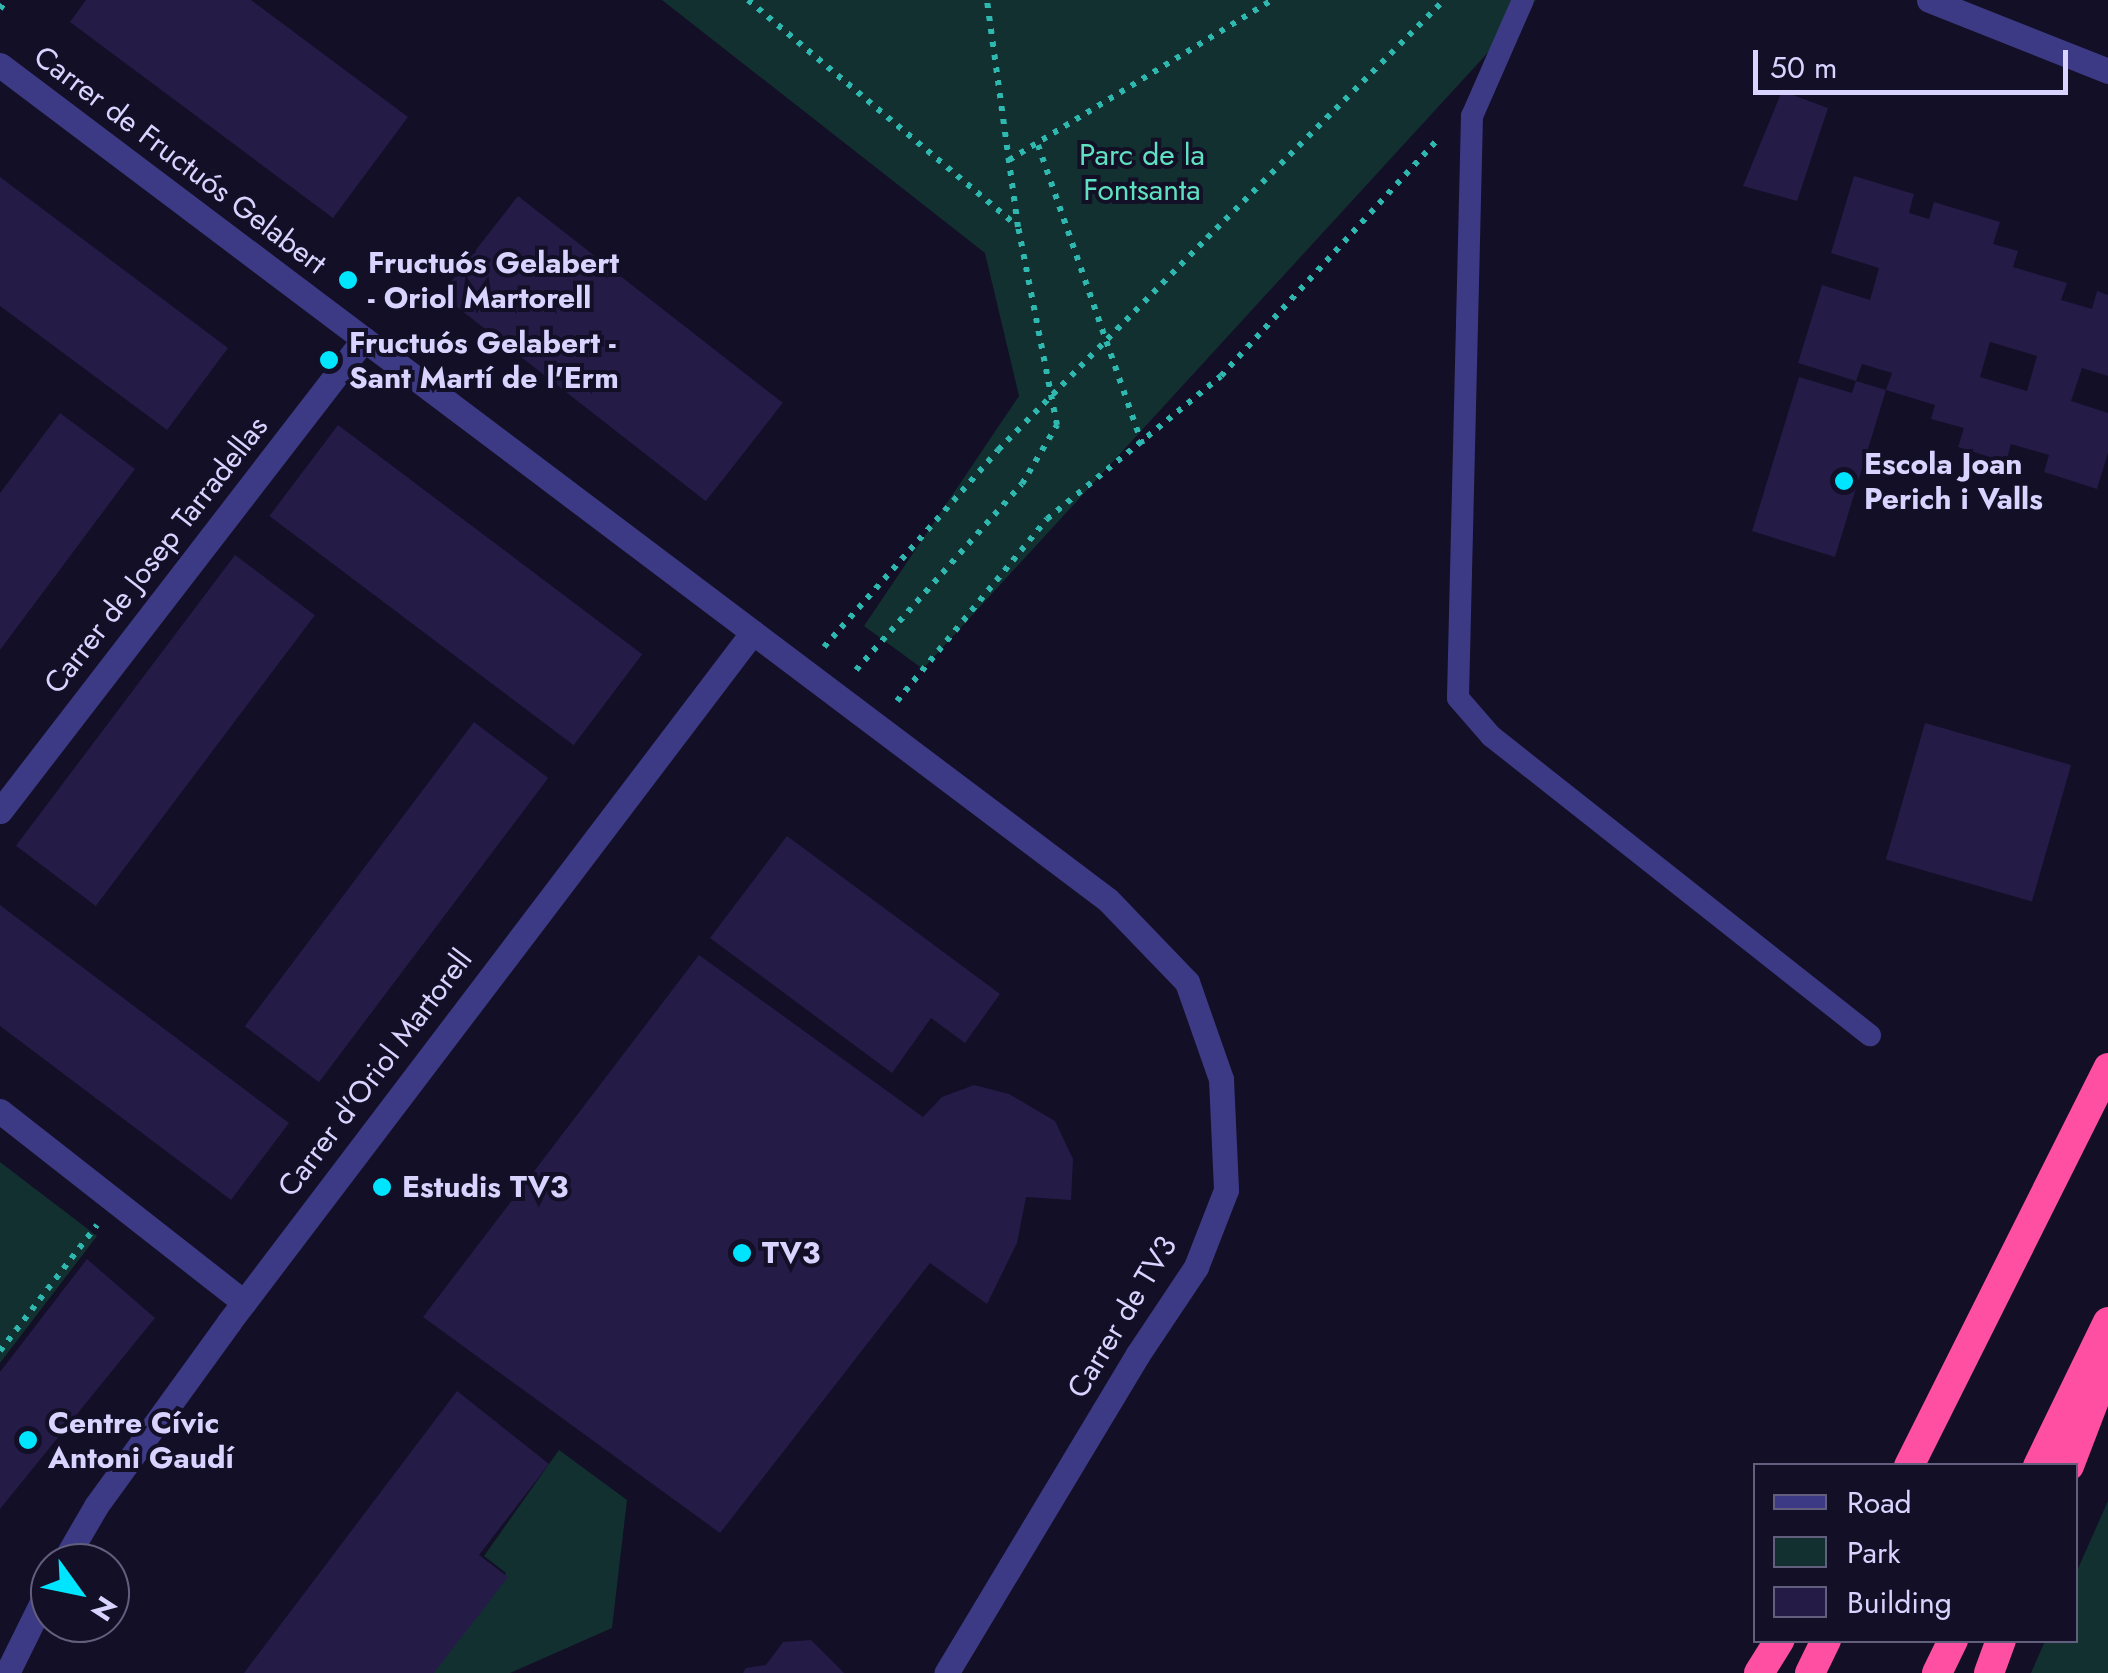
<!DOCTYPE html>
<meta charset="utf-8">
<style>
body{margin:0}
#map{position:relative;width:2108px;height:1673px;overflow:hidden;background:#130f26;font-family:Jost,sans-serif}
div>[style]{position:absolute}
.green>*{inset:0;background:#12302f}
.building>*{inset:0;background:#241b47;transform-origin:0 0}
.path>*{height:6px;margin-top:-3px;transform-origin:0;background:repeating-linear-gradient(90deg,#2fb8b0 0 5px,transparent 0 13px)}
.lane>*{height:22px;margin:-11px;padding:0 11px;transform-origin:11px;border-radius:11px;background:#3d3a85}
.street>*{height:25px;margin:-12.5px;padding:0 12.5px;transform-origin:12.5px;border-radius:12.5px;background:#3d3a85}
.highway>*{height:30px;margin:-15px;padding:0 15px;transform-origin:15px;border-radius:15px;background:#ff4fa3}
.path-bridge>*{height:6px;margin-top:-3px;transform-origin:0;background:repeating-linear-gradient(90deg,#2fb8b0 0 5px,transparent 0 13px)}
.dots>*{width:28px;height:28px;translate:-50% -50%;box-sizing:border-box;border:5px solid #130f26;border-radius:50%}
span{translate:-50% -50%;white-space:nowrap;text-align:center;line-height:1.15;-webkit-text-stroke:8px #130f26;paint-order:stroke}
.park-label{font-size:30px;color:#5fe0c0}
.street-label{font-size:30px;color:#d9d4ff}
.poi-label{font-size:30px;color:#d9d4ff;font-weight:700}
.left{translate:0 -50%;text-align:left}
.legend{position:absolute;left:1753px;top:1463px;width:325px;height:180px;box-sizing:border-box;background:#130f26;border:2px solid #625e7d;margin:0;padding:12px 18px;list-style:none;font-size:30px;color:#d9d4ff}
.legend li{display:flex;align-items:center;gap:20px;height:50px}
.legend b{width:50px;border:2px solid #625e7d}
.north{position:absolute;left:30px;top:1543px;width:100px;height:100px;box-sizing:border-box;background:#130f26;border:2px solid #625e7d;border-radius:50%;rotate:123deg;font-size:28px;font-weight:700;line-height:40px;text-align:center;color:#d9d4ff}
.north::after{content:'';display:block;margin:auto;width:35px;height:45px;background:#00e5ff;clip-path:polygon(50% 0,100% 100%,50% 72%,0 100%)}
.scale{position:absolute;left:1753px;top:50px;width:315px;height:45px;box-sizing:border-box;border:5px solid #d9d4ff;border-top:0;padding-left:12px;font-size:30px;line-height:35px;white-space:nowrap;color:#d9d4ff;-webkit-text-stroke:8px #130f26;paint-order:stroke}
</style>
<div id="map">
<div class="green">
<div style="clip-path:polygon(662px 0,1536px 0,923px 669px,864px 626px,1019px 396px,985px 253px)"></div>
<div style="clip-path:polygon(0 1162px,97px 1236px,0 1363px)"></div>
<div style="clip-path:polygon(559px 1450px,627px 1500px,612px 1628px,510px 1673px,431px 1673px,506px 1573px,484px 1556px)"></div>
<div style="clip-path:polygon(2108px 1501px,2108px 1673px,2031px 1673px,2045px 1641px,2076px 1640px,2076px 1573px)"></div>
</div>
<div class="building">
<div style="clip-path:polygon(86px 0,251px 0,408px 117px,333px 218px,70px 22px)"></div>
<div style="clip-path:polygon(1782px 91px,1828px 108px,1797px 201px,1743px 186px)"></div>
<div style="clip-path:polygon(evenodd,1854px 176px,1914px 194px,1909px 213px,1929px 219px,1934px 202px,2000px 222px,1993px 244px,2018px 251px,2013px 267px,2067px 283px,2061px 300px,2092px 309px,2097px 291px,2108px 295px,2108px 376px,2082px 368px,2071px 401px,2108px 413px,2108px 453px,2097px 489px,2044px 472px,2049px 455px,2011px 444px,2006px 462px,1958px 447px,1964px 428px,1931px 419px,1935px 405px,1886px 390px,1892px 373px,1862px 364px,1856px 381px,1798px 363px,1822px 285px,1870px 300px,1879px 268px,1831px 253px,1854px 176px,1990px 342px,2037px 356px,2027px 391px,1980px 377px,1990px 342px)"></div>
<div style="clip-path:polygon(0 177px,228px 348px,167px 430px,0 306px)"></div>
<div style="left:518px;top:196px;width:336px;height:125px;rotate:38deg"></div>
<div style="clip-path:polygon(1799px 377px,1852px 393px,1856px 381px,1886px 390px,1835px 557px,1752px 531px)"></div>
<div style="clip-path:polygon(60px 413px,135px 469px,0 650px,0 493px)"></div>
<div style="left:338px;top:425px;width:381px;height:114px;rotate:37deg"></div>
<div style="left:235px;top:555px;width:100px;height:364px;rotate:37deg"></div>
<div style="left:474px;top:722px;width:93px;height:381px;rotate:37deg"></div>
<div style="left:1925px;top:723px;width:152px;height:142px;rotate:16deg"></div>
<div style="clip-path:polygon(787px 836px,1000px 994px,965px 1043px,931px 1018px,892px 1073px,710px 938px)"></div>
<div style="clip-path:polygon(0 905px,289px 1123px,231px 1200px,0 1026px)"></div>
<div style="clip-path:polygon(699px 955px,923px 1117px,942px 1097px,974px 1085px,1009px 1094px,1055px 1121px,1073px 1159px,1071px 1200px,1026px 1197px,1017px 1243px,987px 1304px,930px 1263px,720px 1533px,423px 1317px)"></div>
<div style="clip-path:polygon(87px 1259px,155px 1318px,0 1509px,0 1372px)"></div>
<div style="clip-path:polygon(457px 1391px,549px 1464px,479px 1555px,508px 1577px,434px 1673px,244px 1673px)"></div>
<div style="clip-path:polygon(811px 1640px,844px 1673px,743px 1673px,746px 1668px,766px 1665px,783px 1642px)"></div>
</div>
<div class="path">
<div style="left:748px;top:0;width:351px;rotate:40deg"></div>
<div style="left:0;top:9px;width:11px;rotate:-56deg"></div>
<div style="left:1038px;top:145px;width:317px;rotate:70.8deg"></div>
<div style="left:1009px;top:160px;width:308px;rotate:-31.3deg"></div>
<div style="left:1207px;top:238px;width:336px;rotate:-45.1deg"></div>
<div style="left:824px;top:647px;width:263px;rotate:-48.5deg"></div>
<div style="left:856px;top:670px;width:249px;rotate:-48.3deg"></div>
<div style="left:1022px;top:484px;width:69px;rotate:-59.3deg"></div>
<div style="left:1057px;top:425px;width:202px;rotate:-101.1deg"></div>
<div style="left:1018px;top:227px;width:229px;rotate:-97.8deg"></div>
<div style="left:897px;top:701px;width:236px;rotate:-50.5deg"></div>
<div style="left:1047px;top:519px;width:225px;rotate:-39.4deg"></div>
<div style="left:1221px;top:376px;width:321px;rotate:-47.5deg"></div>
<div style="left:0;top:1351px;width:159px;rotate:-52.4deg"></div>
</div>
<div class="lane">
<div style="left:1523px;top:0;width:127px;rotate:113.7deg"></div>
<div style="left:1472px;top:116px;width:582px;rotate:91.38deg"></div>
<div style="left:1458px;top:698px;width:50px;rotate:49deg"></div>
<div style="left:1491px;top:736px;width:483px;rotate:38.3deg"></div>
</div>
<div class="street">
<div style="left:1929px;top:0;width:193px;rotate:21.6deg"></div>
<div style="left:0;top:65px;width:1387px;rotate:37deg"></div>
<div style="left:1108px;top:900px;width:114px;rotate:46.1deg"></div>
<div style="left:1187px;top:982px;width:103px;rotate:70.7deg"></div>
<div style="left:1221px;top:1079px;width:111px;rotate:87.4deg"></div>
<div style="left:1226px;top:1190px;width:83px;rotate:111.3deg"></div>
<div style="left:1196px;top:1267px;width:105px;rotate:123.7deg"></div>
<div style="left:1138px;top:1354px;width:372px;rotate:121deg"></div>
<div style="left:0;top:811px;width:596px;rotate:-52.36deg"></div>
<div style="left:0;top:1111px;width:310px;rotate:38.1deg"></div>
<div style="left:63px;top:1563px;width:66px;rotate:-59.9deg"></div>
<div style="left:96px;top:1506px;width:227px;rotate:-54.1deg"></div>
<div style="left:229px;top:1322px;width:866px;rotate:-52.79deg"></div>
<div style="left:7px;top:1673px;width:97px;rotate:-63.7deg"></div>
</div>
<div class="highway">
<div style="left:1909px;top:1466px;width:445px;rotate:-63.4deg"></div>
<div style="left:2038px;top:1466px;width:160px;rotate:-64.1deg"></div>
<div style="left:2069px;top:1466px;width:109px;rotate:-69.1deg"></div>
<div style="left:1759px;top:1673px;width:39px;rotate:-58deg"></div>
<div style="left:1810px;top:1673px;width:37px;rotate:-64deg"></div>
<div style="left:1937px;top:1673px;width:37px;rotate:-64deg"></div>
<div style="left:1989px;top:1673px;width:35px;rotate:-70deg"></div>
</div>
<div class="path-bridge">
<div style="left:998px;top:450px;width:298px;rotate:-45.4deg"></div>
</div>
<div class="dots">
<div style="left:348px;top:280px;background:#00e5ff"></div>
<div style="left:329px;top:360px;background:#00e5ff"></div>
<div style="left:1844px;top:481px;background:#00e5ff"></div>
<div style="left:382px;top:1187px;background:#00e5ff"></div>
<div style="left:742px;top:1253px;background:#00e5ff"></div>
<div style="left:28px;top:1440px;background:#00e5ff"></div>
</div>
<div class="park-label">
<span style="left:1142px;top:172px">Parc de la<br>Fontsanta</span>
</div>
<div class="street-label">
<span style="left:180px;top:160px;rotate:37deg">Carrer de Fructuós Gelabert</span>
<span style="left:156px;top:555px;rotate:-52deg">Carrer de Josep Tarradellas</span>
<span style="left:375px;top:1073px;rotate:-53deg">Carrer d'Oriol Martorell</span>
<span style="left:1122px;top:1317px;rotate:-59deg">Carrer de TV3</span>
</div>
<div class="poi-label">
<span class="left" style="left:368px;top:280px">Fructuós Gelabert<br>- Oriol Martorell</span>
<span class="left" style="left:349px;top:360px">Fructuós Gelabert -<br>Sant Martí de l'Erm</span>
<span class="left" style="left:1864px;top:481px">Escola Joan<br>Perich i Valls</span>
<span class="left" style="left:402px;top:1187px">Estudis TV3</span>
<span class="left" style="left:762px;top:1253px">TV3</span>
<span class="left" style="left:48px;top:1440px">Centre Cívic<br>Antoni Gaudí</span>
</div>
<ul class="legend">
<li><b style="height:12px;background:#3d3a85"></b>Road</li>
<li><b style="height:28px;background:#12302f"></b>Park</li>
<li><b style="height:28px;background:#241b47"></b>Building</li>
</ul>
<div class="north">N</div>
<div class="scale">50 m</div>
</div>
